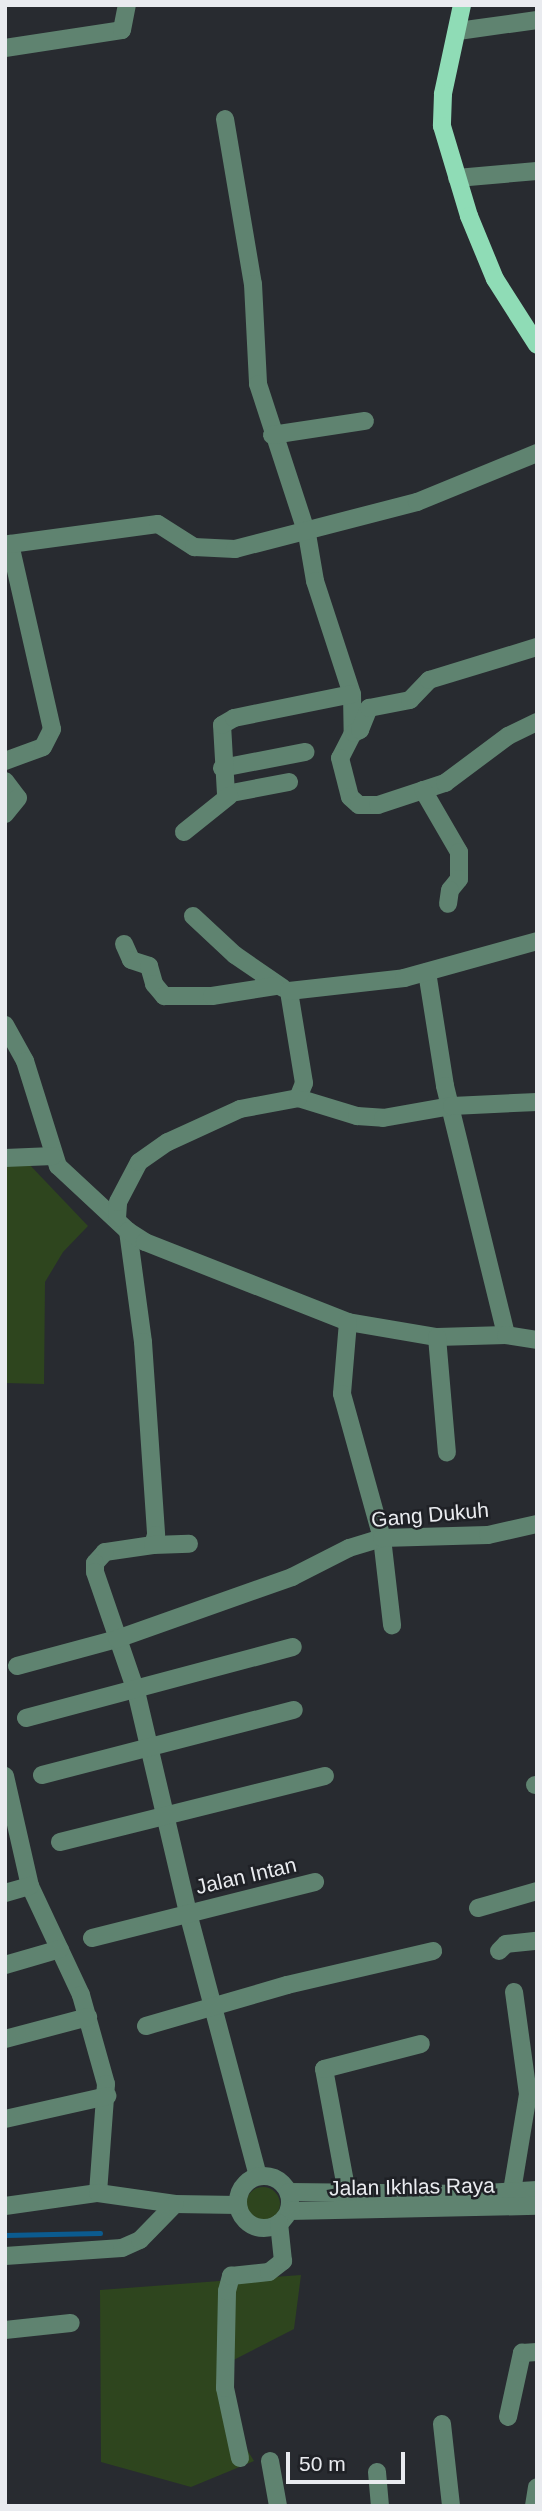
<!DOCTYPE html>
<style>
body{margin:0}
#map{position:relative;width:542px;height:2511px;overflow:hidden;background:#282b30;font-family:Arial,sans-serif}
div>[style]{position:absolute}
.green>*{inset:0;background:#2e451e}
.round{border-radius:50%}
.stream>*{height:4.5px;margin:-2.25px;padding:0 2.25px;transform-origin:2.25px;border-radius:2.25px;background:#0b5b8f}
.minor>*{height:18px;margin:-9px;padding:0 9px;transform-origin:9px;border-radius:9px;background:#5f8370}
.minor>.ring{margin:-9px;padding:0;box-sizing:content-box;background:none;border:18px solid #5f8370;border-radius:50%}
.major>*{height:18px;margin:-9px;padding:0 9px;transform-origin:9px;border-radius:9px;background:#8fdcb6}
span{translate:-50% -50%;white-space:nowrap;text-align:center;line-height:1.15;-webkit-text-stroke:5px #1f2126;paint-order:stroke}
.street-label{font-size:21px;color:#e9ebef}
.frame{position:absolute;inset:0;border:7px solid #e9ebef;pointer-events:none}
.scale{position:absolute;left:286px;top:2452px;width:119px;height:32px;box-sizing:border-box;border:4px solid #e9ebef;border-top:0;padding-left:9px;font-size:21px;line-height:24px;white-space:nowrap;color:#e9ebef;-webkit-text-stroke:5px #1f2126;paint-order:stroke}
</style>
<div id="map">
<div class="green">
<div style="clip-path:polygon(27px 1162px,88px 1226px,63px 1252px,45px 1282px,44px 1384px,5px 1383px,5px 1164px)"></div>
<div class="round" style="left:246px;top:2187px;width:34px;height:34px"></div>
<div style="clip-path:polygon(301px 2275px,294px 2329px,222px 2366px,219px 2404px,254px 2461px,191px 2487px,101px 2462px,100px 2290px)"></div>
</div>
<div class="stream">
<div style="left:5px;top:2235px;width:95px;rotate:-1.2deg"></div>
</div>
<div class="minor">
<div style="left:458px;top:31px;width:80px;rotate:-7.9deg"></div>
<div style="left:5px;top:48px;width:118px;rotate:-8.7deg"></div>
<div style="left:122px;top:30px;width:25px;rotate:-79deg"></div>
<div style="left:225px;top:119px;width:167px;rotate:80.4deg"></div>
<div style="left:253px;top:284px;width:100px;rotate:87.1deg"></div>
<div style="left:258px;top:384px;width:158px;rotate:71.9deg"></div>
<div style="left:307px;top:534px;width:48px;rotate:80.3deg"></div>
<div style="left:315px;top:581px;width:119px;rotate:71.9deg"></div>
<div style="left:352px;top:694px;width:39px;rotate:89deg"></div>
<div style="left:353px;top:733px;width:28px;rotate:117deg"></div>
<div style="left:340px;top:758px;width:40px;rotate:75.6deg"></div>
<div style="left:350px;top:797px;width:12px;rotate:42deg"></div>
<div style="left:359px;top:805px;width:19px"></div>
<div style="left:378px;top:805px;width:71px;rotate:-18.2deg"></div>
<div style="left:445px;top:783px;width:79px;rotate:-36.7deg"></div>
<div style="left:508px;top:736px;width:32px;rotate:-26deg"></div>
<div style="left:457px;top:178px;width:80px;rotate:-5deg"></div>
<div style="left:272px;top:435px;width:94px;rotate:-8.6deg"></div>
<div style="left:354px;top:733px;width:7px;rotate:-27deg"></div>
<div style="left:360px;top:730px;width:24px;rotate:-68deg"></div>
<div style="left:369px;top:708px;width:42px;rotate:-11deg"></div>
<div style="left:410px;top:700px;width:28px;rotate:-46deg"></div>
<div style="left:429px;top:680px;width:113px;rotate:-17deg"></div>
<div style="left:5px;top:761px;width:40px;rotate:-20.2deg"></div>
<div style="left:43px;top:747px;width:20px;rotate:-63deg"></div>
<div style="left:52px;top:729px;width:190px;rotate:-102.8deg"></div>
<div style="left:10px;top:544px;width:149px;rotate:-7.7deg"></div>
<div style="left:158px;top:524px;width:43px;rotate:32.6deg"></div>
<div style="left:194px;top:547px;width:41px;rotate:2.8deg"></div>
<div style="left:235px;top:549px;width:188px;rotate:-14.5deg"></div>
<div style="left:417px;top:502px;width:130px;rotate:-22.2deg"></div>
<div style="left:222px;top:768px;width:85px;rotate:-10.9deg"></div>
<div style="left:5px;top:781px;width:21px;rotate:53deg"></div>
<div style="left:18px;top:798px;width:21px;rotate:129deg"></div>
<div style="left:289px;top:782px;width:64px;rotate:169.2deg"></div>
<div style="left:226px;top:794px;width:69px;rotate:-93.3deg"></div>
<div style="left:222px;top:725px;width:14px;rotate:-30deg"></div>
<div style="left:234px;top:718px;width:120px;rotate:-11.5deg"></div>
<div style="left:423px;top:790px;width:72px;rotate:59.9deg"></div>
<div style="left:459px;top:852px;width:27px;rotate:90deg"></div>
<div style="left:459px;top:879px;width:14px;rotate:129deg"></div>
<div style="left:450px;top:890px;width:14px;rotate:98deg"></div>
<div style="left:184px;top:832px;width:58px;rotate:-38.7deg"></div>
<div style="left:193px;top:916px;width:57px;rotate:42.9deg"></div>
<div style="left:235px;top:955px;width:58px;rotate:34.5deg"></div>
<div style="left:124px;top:944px;width:17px;rotate:66deg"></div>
<div style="left:131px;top:960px;width:19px;rotate:18deg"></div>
<div style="left:149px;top:966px;width:19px;rotate:74deg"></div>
<div style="left:154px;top:984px;width:16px;rotate:50deg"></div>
<div style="left:164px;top:996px;width:48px"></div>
<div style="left:212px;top:996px;width:64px;rotate:-9deg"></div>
<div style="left:427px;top:972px;width:115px;rotate:81deg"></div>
<div style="left:445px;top:1086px;width:256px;rotate:76.2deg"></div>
<div style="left:5px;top:1025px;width:41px;rotate:60.9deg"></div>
<div style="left:25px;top:1061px;width:110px;rotate:72.6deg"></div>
<div style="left:58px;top:1166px;width:96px;rotate:42.9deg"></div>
<div style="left:128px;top:1231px;width:112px;rotate:82.3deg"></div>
<div style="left:143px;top:1342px;width:193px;rotate:86.1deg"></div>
<div style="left:156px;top:1535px;width:10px;rotate:107deg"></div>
<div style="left:153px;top:1545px;width:49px;rotate:171.7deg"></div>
<div style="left:105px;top:1552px;width:15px;rotate:132deg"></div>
<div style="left:95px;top:1563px;width:9px;rotate:90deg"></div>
<div style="left:95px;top:1572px;width:126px;rotate:71deg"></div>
<div style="left:136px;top:1691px;width:228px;rotate:76.8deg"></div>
<div style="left:188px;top:1913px;width:272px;rotate:75.1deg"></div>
<div style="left:298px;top:1098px;width:62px;rotate:17deg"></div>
<div style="left:357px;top:1116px;width:26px;rotate:4deg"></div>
<div style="left:383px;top:1118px;width:70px;rotate:-9.9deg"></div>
<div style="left:452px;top:1106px;width:85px;rotate:-2.7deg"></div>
<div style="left:5px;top:1158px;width:48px;rotate:-2.4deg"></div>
<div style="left:117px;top:1218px;width:16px;rotate:-86deg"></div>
<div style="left:118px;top:1202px;width:45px;rotate:-62.3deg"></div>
<div style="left:139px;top:1162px;width:35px;rotate:-35deg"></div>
<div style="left:168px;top:1142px;width:79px;rotate:-24.6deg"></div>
<div style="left:240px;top:1109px;width:59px;rotate:-10.7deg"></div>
<div style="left:298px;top:1098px;width:16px;rotate:-68deg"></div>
<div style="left:304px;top:1083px;width:93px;rotate:-99.3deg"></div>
<div style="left:289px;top:991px;width:116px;rotate:-6.4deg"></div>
<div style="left:404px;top:978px;width:138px;rotate:-15.5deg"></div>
<div style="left:128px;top:1231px;width:20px;rotate:33deg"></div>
<div style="left:145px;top:1242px;width:218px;rotate:21.5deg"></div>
<div style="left:348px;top:1322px;width:90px;rotate:9.6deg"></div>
<div style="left:437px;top:1337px;width:69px;rotate:-1.7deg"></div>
<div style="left:506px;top:1335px;width:31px;rotate:9deg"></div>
<div style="left:348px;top:1322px;width:72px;rotate:94.8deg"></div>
<div style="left:342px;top:1394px;width:149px;rotate:74.5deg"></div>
<div style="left:382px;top:1538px;width:88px;rotate:83.4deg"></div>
<div style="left:437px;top:1337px;width:116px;rotate:85.1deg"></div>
<div style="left:153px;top:1545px;width:36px;rotate:-2deg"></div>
<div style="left:17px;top:1666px;width:104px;rotate:-15.1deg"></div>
<div style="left:117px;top:1639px;width:186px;rotate:-19.5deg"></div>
<div style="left:292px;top:1577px;width:64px;rotate:-27deg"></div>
<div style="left:349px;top:1548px;width:34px;rotate:-17deg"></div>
<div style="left:382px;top:1538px;width:106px;rotate:-1.6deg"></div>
<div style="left:488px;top:1535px;width:50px;rotate:-12.7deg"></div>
<div style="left:26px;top:1718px;width:276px;rotate:-14.9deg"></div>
<div style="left:42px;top:1775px;width:260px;rotate:-14.5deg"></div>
<div style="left:5px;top:1776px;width:113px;rotate:77.2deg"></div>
<div style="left:30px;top:1886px;width:120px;rotate:64.9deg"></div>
<div style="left:81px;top:1995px;width:92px;rotate:74.3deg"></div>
<div style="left:106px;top:2084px;width:109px;rotate:94.2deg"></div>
<div style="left:535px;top:1785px;width:2px"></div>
<div style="left:60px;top:1842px;width:273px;rotate:-14deg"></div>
<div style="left:5px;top:1893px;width:26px;rotate:-16deg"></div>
<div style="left:478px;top:1908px;width:61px;rotate:-16.1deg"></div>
<div style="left:92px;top:1938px;width:230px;rotate:-14.1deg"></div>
<div style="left:499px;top:1951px;width:10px;rotate:-45deg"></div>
<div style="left:506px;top:1944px;width:31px;rotate:-6deg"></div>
<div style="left:5px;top:1965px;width:57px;rotate:-16.2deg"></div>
<div style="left:146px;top:2026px;width:147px;rotate:-16.2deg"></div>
<div style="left:287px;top:1985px;width:150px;rotate:-13.1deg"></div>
<div style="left:5px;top:2039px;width:86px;rotate:-14.8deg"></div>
<div style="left:5px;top:2119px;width:105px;rotate:-12.7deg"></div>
<div class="ring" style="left:238px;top:2176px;width:34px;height:34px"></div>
<div style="left:512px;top:2191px;width:98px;rotate:-80.6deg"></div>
<div style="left:528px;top:2094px;width:103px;rotate:-97.8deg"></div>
<div style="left:289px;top:2192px;width:182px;rotate:0.6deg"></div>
<div style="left:471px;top:2194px;width:66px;rotate:-3.5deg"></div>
<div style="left:347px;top:2193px;width:126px;rotate:-100.5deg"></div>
<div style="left:324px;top:2069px;width:100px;rotate:-14.5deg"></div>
<div style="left:5px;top:2206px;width:94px;rotate:-8deg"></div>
<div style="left:98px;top:2193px;width:78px;rotate:8.1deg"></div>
<div style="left:175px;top:2204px;width:63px;rotate:0.9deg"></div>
<div style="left:289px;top:2211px;width:248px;rotate:-1.2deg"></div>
<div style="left:5px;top:2256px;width:117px;rotate:-3.9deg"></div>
<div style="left:122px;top:2248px;width:20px;rotate:-24deg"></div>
<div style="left:140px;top:2240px;width:50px;rotate:-45.8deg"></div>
<div style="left:5px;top:2330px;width:66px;rotate:-6.1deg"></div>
<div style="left:508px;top:2417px;width:66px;rotate:-77.7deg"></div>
<div style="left:522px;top:2353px;width:15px;rotate:-4deg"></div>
<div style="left:442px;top:2424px;width:82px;rotate:83.7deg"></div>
<div style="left:240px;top:2458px;width:72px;rotate:-102.1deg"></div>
<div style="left:225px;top:2388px;width:97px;rotate:-88.8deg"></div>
<div style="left:227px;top:2291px;width:16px;rotate:-75deg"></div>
<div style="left:231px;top:2276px;width:38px;rotate:-6deg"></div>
<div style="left:269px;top:2272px;width:18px;rotate:-38deg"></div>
<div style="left:283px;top:2261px;width:38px;rotate:-96deg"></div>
<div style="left:270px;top:2461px;width:46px;rotate:79.9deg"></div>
<div style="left:377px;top:2472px;width:34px;rotate:85deg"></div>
<div style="left:534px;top:2506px;width:19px;rotate:-81deg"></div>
</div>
<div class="major">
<div style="left:462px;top:5px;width:91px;rotate:102.1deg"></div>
<div style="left:443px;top:94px;width:32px;rotate:92deg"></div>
<div style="left:442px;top:126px;width:94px;rotate:73.3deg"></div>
<div style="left:469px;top:216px;width:68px;rotate:67.6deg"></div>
<div style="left:495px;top:279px;width:78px;rotate:57.5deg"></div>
</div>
<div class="street-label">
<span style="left:430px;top:1515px;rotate:-5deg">Gang Dukuh</span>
<span style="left:246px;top:1876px;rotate:-13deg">Jalan Intan</span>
<span style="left:412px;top:2187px;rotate:-1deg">Jalan Ikhlas Raya</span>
</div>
<div class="frame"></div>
<div class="scale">50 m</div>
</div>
